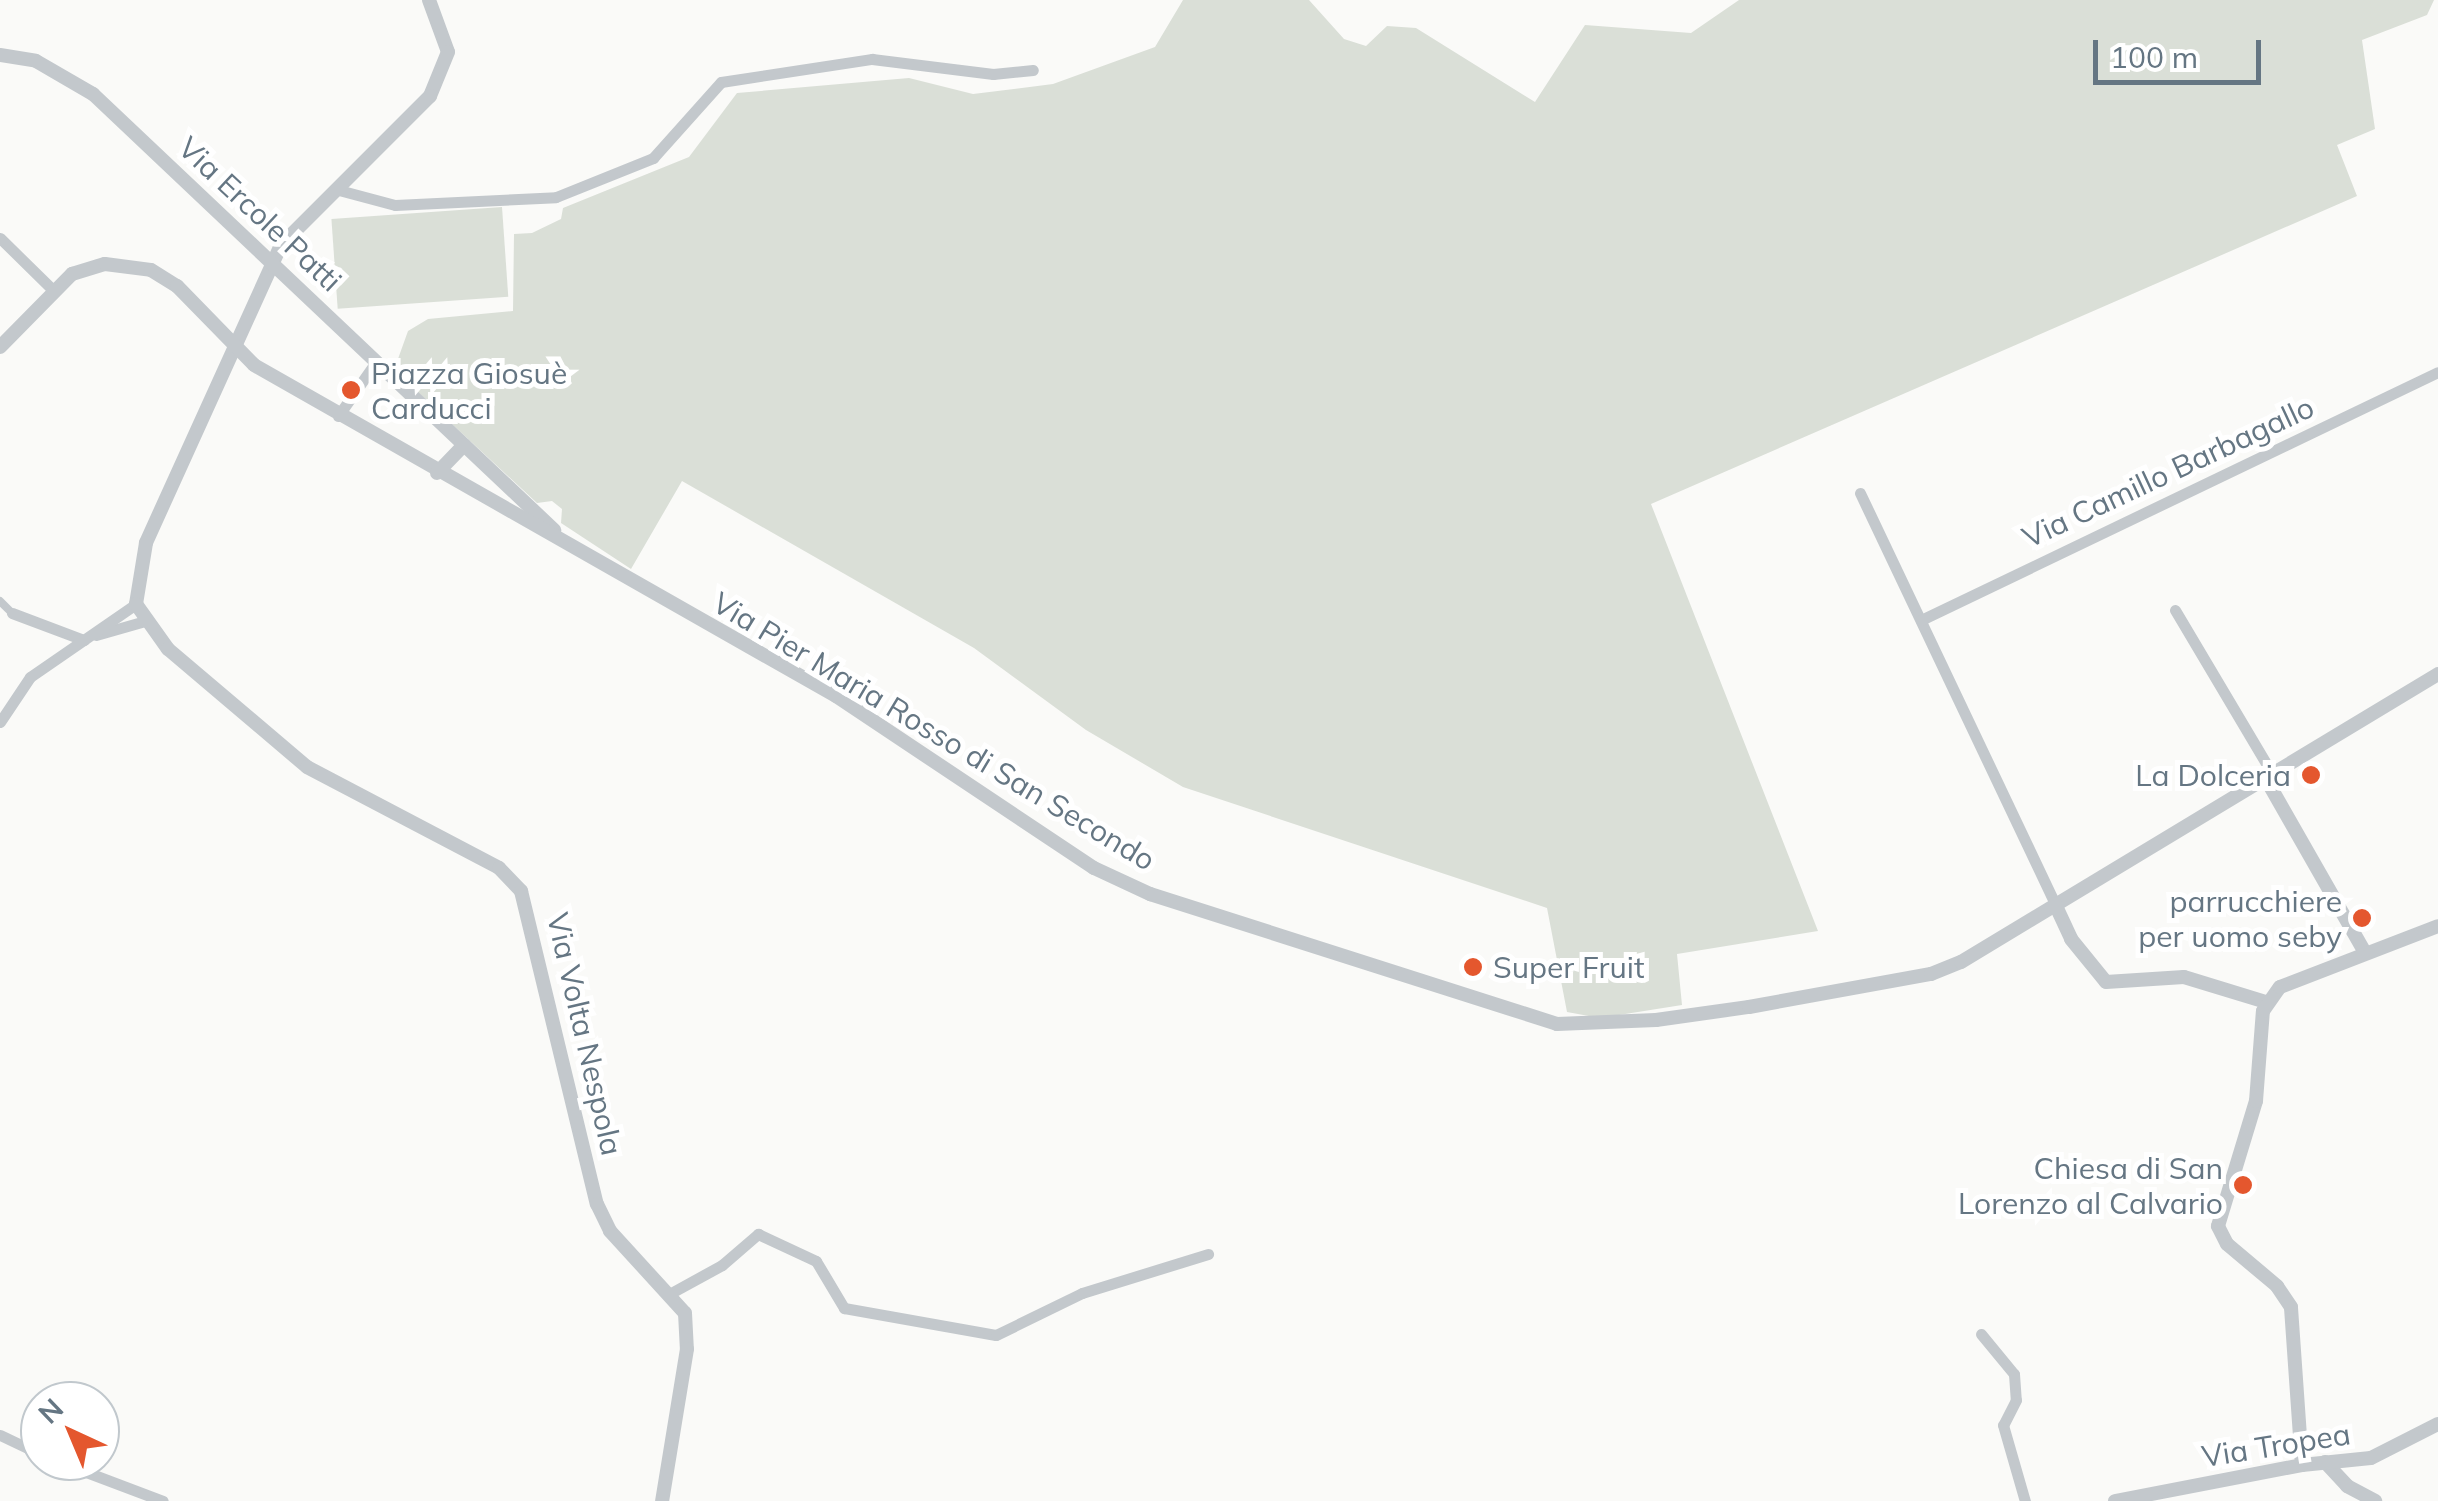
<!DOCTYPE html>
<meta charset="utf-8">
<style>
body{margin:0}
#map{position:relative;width:2438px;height:1501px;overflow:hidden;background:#fafaf8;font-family:Mulish,sans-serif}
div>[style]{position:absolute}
.green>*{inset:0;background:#dadfd7;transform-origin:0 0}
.pedestrian>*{height:8px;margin:-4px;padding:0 4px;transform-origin:4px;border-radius:4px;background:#c3c8cc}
.minor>*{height:11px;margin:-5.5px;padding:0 5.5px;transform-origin:5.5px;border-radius:5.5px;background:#c3c8cc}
.tertiary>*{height:14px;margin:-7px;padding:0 7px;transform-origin:7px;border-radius:7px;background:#c3c8cc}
.dots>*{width:28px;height:28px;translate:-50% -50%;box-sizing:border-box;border:5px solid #fff;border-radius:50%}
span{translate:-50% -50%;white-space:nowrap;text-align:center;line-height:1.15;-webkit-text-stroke:10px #fff;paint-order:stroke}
.street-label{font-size:30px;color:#657683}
.poi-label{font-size:30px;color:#657683}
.left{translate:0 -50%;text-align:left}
.right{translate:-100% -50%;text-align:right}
.north{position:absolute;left:20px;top:1381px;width:100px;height:100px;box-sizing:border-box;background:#fff;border:2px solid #c1c8cd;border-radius:50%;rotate:316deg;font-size:28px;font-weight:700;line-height:40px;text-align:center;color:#657683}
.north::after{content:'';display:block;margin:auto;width:35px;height:45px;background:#e4572e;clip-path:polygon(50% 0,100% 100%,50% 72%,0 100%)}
.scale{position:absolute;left:2093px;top:40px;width:168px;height:45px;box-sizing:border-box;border:5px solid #657683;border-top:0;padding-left:12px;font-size:30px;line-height:35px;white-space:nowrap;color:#657683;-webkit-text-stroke:8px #fff;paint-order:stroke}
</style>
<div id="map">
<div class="green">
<div style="clip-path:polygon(1183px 0,1309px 0,1344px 39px,1366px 46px,1387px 26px,1416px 28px,1535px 102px,1585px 25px,1691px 33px,1739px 0,2434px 0,2427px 15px,2362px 40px,2375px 129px,2337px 145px,2357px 196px,1651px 504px,1818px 931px,1677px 954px,1682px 1005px,1600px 1018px,1567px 1012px,1547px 908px,1183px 787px,1086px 730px,974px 648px,682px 481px,631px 569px,561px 523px,562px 509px,552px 501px,537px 503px,394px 370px,408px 331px,428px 319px,513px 311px,514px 234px,532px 233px,561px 219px,563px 208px,689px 157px,737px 93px,909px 78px,973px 94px,1053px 84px,1155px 47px)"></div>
<div style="left:502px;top:207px;width:90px;height:171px;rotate:86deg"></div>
</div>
<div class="pedestrian">
<div style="left:0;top:601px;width:17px;rotate:45deg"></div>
</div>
<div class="minor">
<div style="left:335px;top:189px;width:62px;rotate:14.9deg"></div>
<div style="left:395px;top:205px;width:161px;rotate:-2.8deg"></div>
<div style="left:556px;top:197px;width:105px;rotate:-21.9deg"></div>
<div style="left:653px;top:158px;width:102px;rotate:-48.2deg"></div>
<div style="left:721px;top:82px;width:153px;rotate:-8.7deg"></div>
<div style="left:872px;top:59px;width:122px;rotate:7.1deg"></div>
<div style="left:993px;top:74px;width:40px;rotate:-5.7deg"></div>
<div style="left:0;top:238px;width:76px;rotate:44.5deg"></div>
<div style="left:338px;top:416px;width:66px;rotate:-54.9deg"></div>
<div style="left:1860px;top:493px;width:455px;rotate:64.6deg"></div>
<div style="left:2175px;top:610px;width:192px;rotate:59.3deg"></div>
<div style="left:12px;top:613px;width:77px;rotate:20.6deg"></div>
<div style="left:1921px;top:620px;width:573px;rotate:-25.63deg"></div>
<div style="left:96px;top:635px;width:51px;rotate:-15.9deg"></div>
<div style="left:0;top:722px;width:54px;rotate:-56.3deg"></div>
<div style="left:30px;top:677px;width:129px;rotate:-34.6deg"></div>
<div style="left:671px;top:1293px;width:58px;rotate:-28.8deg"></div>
<div style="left:722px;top:1265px;width:48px;rotate:-40.7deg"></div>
<div style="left:758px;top:1234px;width:64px;rotate:25deg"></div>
<div style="left:816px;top:1261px;width:55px;rotate:59.2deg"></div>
<div style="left:844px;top:1308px;width:154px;rotate:10.1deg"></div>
<div style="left:996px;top:1335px;width:96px;rotate:-26deg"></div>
<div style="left:1082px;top:1293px;width:132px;rotate:-17.2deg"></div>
<div style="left:1981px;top:1334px;width:52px;rotate:50.5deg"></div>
<div style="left:2014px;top:1374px;width:26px;rotate:86deg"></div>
<div style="left:2016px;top:1400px;width:28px;rotate:117deg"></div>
<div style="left:2003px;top:1425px;width:79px;rotate:73.9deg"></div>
<div style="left:0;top:1435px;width:44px;rotate:25.4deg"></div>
<div style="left:57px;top:1461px;width:113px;rotate:20.7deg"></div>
</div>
<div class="tertiary">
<div style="left:429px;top:0;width:55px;rotate:69.9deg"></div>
<div style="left:448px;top:52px;width:48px;rotate:112.2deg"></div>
<div style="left:430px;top:96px;width:211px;rotate:135deg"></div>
<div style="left:281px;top:245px;width:327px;rotate:114.4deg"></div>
<div style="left:146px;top:543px;width:62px;rotate:99.3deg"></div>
<div style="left:136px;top:604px;width:55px;rotate:54.6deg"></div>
<div style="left:168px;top:649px;width:182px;rotate:40.3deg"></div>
<div style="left:307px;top:767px;width:217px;rotate:27.7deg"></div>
<div style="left:499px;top:868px;width:32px;rotate:46deg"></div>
<div style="left:521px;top:891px;width:322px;rotate:76.4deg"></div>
<div style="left:597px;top:1204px;width:30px;rotate:64deg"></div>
<div style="left:610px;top:1231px;width:111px;rotate:47.6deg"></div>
<div style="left:685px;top:1313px;width:36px;rotate:87deg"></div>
<div style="left:687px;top:1349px;width:154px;rotate:99.3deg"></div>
<div style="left:0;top:55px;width:36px;rotate:9deg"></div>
<div style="left:36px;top:61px;width:66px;rotate:30.1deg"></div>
<div style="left:93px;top:94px;width:635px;rotate:43.4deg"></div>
<div style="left:0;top:347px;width:103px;rotate:-45.4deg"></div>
<div style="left:72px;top:274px;width:34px;rotate:-17deg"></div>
<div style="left:105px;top:264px;width:46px;rotate:7.4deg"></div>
<div style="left:151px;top:270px;width:31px;rotate:32deg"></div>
<div style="left:177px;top:286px;width:110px;rotate:45.7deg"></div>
<div style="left:254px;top:365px;width:670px;rotate:29.63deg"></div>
<div style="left:836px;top:696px;width:310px;rotate:33.7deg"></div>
<div style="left:1094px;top:868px;width:62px;rotate:24.9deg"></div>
<div style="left:1150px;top:894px;width:427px;rotate:17.7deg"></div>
<div style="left:1557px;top:1024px;width:99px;rotate:-2.3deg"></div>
<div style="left:1656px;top:1020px;width:94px;rotate:-8deg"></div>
<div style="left:1749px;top:1007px;width:185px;rotate:-10.3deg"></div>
<div style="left:1931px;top:974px;width:32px;rotate:-22deg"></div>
<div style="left:1961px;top:962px;width:557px;rotate:-31.12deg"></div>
<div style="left:437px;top:473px;width:39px;rotate:-46deg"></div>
<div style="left:2266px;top:779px;width:198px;rotate:60.3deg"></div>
<div style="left:2055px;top:904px;width:38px;rotate:65deg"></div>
<div style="left:2071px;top:939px;width:55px;rotate:50.9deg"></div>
<div style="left:2106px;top:982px;width:78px;rotate:-3.7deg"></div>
<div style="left:2184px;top:977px;width:86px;rotate:17deg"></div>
<div style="left:2325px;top:1462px;width:33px;rotate:47deg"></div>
<div style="left:2347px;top:1486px;width:32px;rotate:28deg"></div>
<div style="left:2302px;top:1465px;width:158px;rotate:-94deg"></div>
<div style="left:2291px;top:1307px;width:25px;rotate:-124deg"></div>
<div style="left:2277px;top:1286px;width:65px;rotate:-140deg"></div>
<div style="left:2227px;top:1244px;width:20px;rotate:-117deg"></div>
<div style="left:2218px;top:1226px;width:131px;rotate:-73.1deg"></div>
<div style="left:2256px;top:1101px;width:90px;rotate:-85.6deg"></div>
<div style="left:2263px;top:1011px;width:29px;rotate:-55deg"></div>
<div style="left:2280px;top:987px;width:169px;rotate:-21.1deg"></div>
<div style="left:2115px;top:1501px;width:190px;rotate:-10.9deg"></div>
<div style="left:2302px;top:1465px;width:69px;rotate:-5.8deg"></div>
<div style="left:2371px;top:1458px;width:75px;rotate:-26.9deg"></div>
</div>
<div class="dots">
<div style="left:351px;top:390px;background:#e4572e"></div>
<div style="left:2311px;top:775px;background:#e4572e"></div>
<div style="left:2362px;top:918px;background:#e4572e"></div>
<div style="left:1473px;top:967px;background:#e4572e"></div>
<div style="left:2243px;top:1185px;background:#e4572e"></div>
</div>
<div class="street-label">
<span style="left:260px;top:214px;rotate:43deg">Via Ercole Patti</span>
<span style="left:2168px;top:472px;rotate:-25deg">Via Camillo Barbagallo</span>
<span style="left:934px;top:731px;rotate:31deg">Via Pier Maria Rosso di San Secondo</span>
<span style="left:585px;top:1034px;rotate:77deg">Via Volta Nespola</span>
<span style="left:2276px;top:1445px;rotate:-9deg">Via Tropea</span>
</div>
<div class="poi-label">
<span class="left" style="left:371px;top:390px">Piazza Giosuè<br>Carducci</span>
<span class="right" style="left:2291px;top:775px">La Dolceria</span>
<span class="right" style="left:2342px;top:918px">parrucchiere<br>per uomo seby</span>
<span class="left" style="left:1493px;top:967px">Super Fruit</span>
<span class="right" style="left:2223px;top:1185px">Chiesa di San<br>Lorenzo al Calvario</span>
</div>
<div class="north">N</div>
<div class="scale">100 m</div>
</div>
